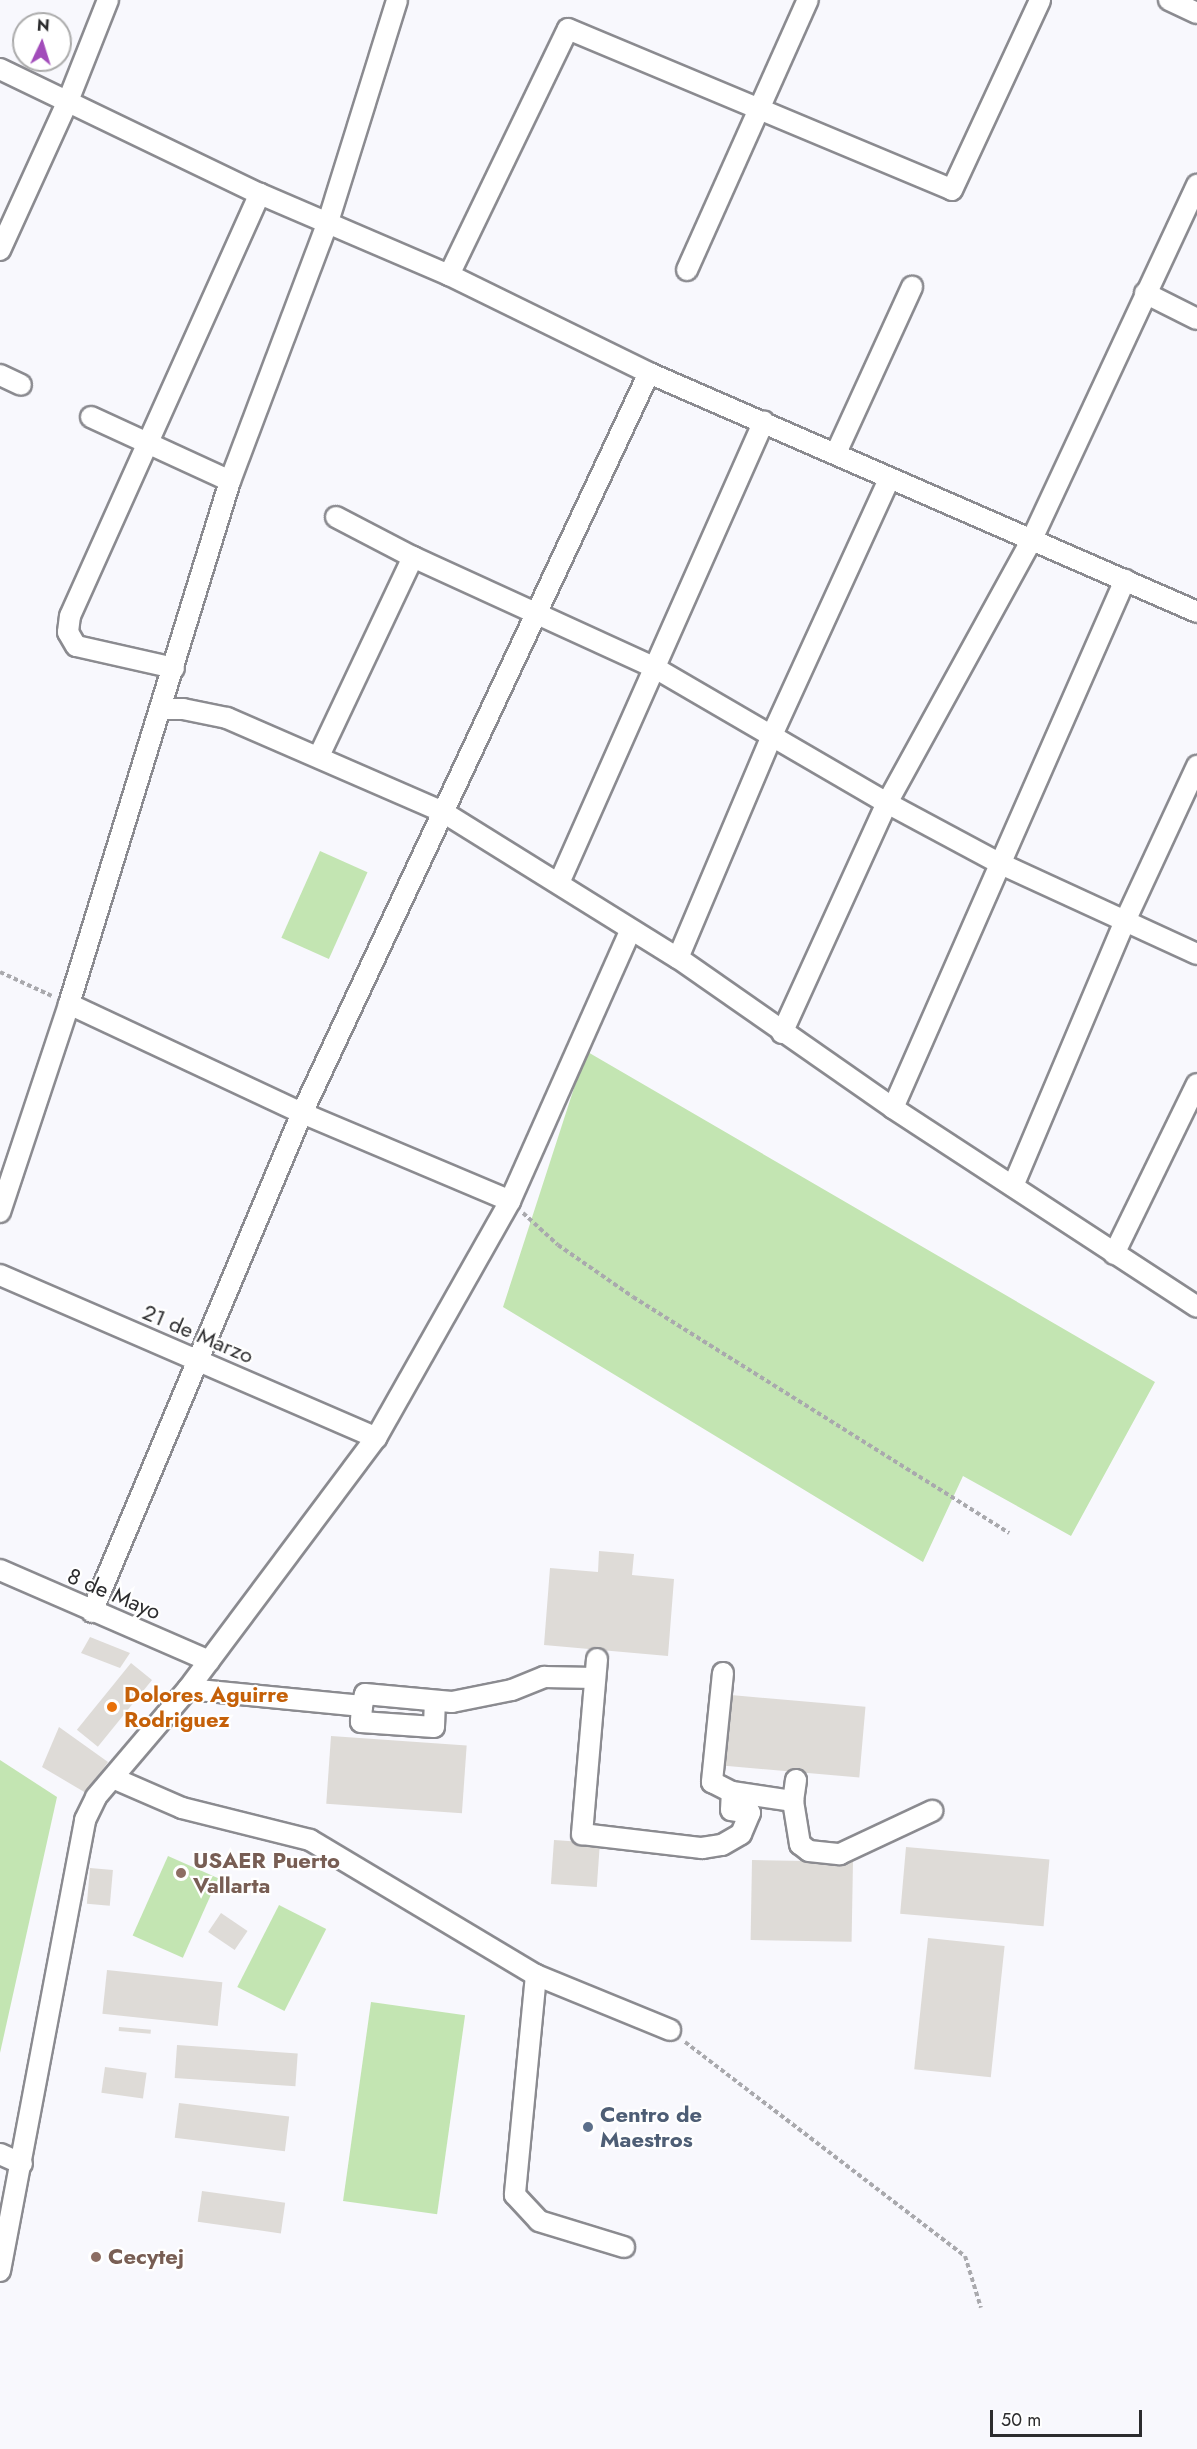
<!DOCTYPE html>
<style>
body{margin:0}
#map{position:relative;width:1197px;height:2449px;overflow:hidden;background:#f8f8fd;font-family:Jost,sans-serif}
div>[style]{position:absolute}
.green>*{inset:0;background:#c3e5b2;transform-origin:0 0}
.building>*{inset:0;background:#dedbd7;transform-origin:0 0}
.path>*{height:4px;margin-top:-2px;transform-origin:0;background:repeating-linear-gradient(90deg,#a9a9ad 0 4.5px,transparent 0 7.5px)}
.roads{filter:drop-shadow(2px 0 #8b8b90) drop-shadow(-2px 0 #8b8b90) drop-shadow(0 2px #8b8b90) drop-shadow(0 -2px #8b8b90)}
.minor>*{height:20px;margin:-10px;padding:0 10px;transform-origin:10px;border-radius:10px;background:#fff}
.dots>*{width:16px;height:16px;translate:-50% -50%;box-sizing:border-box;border:3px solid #fff;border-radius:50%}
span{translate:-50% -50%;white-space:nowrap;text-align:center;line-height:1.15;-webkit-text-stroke:4.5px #fff;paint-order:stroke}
.street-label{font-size:22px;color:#2c2c2e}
.food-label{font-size:22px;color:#c56008;font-weight:700}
.left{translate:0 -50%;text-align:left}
.education-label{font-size:22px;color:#785e54;font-weight:700}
.service-label{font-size:22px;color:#4e5e75;font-weight:700}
.north{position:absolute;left:12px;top:12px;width:60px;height:60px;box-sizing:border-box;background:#fff;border:2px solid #ababab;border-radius:50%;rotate:4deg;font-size:16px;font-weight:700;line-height:24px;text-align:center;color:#2c2c2e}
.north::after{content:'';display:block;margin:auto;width:21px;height:27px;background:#a24cba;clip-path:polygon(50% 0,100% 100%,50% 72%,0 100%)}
.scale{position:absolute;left:990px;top:2410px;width:152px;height:27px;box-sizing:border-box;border:3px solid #2c2c2e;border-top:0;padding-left:8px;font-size:18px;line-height:21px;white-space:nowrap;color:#2c2c2e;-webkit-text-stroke:4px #fff;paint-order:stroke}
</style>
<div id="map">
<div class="green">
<div style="left:320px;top:851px;width:52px;height:95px;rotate:24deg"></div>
<div style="clip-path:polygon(586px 1051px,1155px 1382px,1071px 1536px,963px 1476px,923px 1562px,503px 1307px)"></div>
<div style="clip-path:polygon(0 1760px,57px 1797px,0 2053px)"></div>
<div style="left:168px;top:1856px;width:55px;height:87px;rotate:24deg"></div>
<div style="left:279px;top:1905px;width:53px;height:92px;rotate:27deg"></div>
<div style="left:371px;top:2002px;width:95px;height:201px;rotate:8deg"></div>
</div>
<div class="building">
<div style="clip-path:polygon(599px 1551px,634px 1554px,632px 1575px,674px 1579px,668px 1656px,544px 1645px,550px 1568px,598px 1572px)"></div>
<div style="clip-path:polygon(90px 1637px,130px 1653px,120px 1668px,81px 1653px)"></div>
<div style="left:131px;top:1663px;width:27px;height:86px;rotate:39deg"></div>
<div style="left:731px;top:1695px;width:135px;height:71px;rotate:5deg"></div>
<div style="clip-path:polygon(59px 1727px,108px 1762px,86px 1793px,42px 1767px)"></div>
<div style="left:331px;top:1736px;width:136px;height:68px;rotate:4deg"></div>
<div style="left:554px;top:1840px;width:46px;height:44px;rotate:4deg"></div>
<div style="left:906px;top:1847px;width:144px;height:67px;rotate:5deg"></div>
<div style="left:752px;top:1860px;width:101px;height:80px;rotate:1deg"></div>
<div style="left:90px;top:1868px;width:23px;height:36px;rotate:5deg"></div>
<div style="left:221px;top:1913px;width:32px;height:23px;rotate:34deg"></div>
<div style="left:928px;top:1938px;width:77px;height:132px;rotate:6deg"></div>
<div style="left:107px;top:1970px;width:116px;height:44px;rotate:6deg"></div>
<div style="left:119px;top:2027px;width:32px;height:4px;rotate:5deg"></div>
<div style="left:177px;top:2045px;width:121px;height:33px;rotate:4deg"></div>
<div style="left:105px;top:2067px;width:42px;height:26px;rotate:8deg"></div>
<div style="left:179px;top:2103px;width:111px;height:35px;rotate:7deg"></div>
<div style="left:202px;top:2191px;width:84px;height:31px;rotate:8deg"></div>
</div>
<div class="path">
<div style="left:0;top:972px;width:57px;rotate:24.8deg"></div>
<div style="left:523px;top:1213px;width:47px;rotate:42.4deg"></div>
<div style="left:558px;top:1245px;width:91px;rotate:34.7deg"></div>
<div style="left:633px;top:1297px;width:444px;rotate:32.1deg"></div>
<div style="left:685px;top:2042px;width:352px;rotate:37.4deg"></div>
<div style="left:965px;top:2256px;width:54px;rotate:72.9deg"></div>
</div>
<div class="roads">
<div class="minor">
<div style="left:1169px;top:0;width:31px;rotate:25deg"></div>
<div style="left:0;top:69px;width:288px;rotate:25.7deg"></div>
<div style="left:260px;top:194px;width:206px;rotate:23.2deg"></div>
<div style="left:449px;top:275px;width:223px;rotate:26.1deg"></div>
<div style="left:649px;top:373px;width:598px;rotate:23.56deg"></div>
<div style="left:0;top:250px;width:164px;rotate:-65.5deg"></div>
<div style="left:68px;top:101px;width:109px;rotate:-68.4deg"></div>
<div style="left:687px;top:270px;width:296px;rotate:-65.9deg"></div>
<div style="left:449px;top:275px;width:273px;rotate:-64.2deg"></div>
<div style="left:568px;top:29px;width:416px;rotate:22.7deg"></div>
<div style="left:952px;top:190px;width:209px;rotate:-65.1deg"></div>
<div style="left:1145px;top:293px;width:58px;rotate:26.6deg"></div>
<div style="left:0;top:375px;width:23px;rotate:25deg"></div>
<div style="left:91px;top:417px;width:153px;rotate:24.7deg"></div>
<div style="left:836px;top:453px;width:183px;rotate:-65.4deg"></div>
<div style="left:336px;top:517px;width:87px;rotate:27.5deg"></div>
<div style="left:413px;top:557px;width:266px;rotate:24.6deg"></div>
<div style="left:655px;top:668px;width:268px;rotate:30.2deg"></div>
<div style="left:887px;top:803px;width:127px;rotate:28.2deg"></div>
<div style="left:999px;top:863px;width:218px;rotate:24.7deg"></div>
<div style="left:174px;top:668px;width:100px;rotate:-167.3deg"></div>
<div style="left:76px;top:646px;width:16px;rotate:-120deg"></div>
<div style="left:68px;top:632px;width:16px;rotate:-83deg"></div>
<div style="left:70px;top:616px;width:463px;rotate:-65.8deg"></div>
<div style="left:161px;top:709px;width:22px"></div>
<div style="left:183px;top:709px;width:45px;rotate:11.6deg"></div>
<div style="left:227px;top:718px;width:236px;rotate:23.5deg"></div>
<div style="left:443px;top:812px;width:277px;rotate:31.9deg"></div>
<div style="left:678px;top:958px;width:262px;rotate:34.9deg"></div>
<div style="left:893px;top:1108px;width:363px;rotate:33.2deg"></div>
<div style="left:319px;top:756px;width:220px;rotate:-64.7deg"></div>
<div style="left:559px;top:883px;width:505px;rotate:-66.07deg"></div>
<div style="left:678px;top:958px;width:242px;rotate:-67.1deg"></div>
<div style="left:772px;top:735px;width:281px;rotate:-65.4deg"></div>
<div style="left:69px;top:1004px;width:257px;rotate:25.1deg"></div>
<div style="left:302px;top:1113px;width:226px;rotate:22.9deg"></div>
<div style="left:782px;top:1033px;width:253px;rotate:-65.5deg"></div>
<div style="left:887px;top:803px;width:301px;rotate:-61.2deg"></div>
<div style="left:1032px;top:539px;width:391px;rotate:-65deg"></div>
<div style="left:893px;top:1108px;width:577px;rotate:-66.28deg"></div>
<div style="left:1013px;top:1186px;width:290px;rotate:-67.1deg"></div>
<div style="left:1126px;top:919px;width:169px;rotate:-65.1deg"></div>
<div style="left:0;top:1212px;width:219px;rotate:-71.6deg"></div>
<div style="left:69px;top:1004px;width:547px;rotate:-72.89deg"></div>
<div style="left:230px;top:481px;width:277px;rotate:-69.3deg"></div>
<div style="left:328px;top:222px;width:232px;rotate:-72.7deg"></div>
<div style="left:1114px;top:1254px;width:189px;rotate:-64deg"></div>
<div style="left:0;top:1275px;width:410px;rotate:23.4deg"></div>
<div style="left:0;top:1570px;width:228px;rotate:23.5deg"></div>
<div style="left:92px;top:1612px;width:541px;rotate:-67.18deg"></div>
<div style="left:302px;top:1113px;width:817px;rotate:-64.88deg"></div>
<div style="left:597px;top:1659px;width:176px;rotate:94.9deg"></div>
<div style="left:582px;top:1834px;width:121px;rotate:6.7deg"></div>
<div style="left:702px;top:1848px;width:20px;rotate:-9deg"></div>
<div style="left:722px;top:1845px;width:22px;rotate:-30deg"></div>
<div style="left:741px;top:1834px;width:23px;rotate:-67deg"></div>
<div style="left:750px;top:1813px;width:19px;rotate:-171deg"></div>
<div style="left:731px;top:1810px;width:18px;rotate:-87deg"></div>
<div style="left:723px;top:1673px;width:110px;rotate:95.8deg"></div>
<div style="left:712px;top:1782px;width:22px;rotate:27deg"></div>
<div style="left:732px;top:1792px;width:62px;rotate:8.4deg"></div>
<div style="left:188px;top:1689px;width:175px;rotate:5.6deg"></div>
<div style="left:362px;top:1706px;width:12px;rotate:-76deg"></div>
<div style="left:365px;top:1694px;width:87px;rotate:5.3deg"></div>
<div style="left:452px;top:1702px;width:61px;rotate:-11.3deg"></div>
<div style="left:512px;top:1690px;width:35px;rotate:-22deg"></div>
<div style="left:544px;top:1677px;width:51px;rotate:1.1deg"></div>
<div style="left:362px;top:1706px;width:16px;rotate:94deg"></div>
<div style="left:361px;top:1722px;width:73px;rotate:3.9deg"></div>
<div style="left:434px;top:1727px;width:26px;rotate:-88deg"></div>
<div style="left:113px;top:1778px;width:75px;rotate:23.5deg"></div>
<div style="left:182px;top:1808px;width:132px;rotate:14deg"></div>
<div style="left:310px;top:1840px;width:263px;rotate:30.9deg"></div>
<div style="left:536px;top:1975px;width:145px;rotate:22.3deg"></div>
<div style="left:796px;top:1780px;width:21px;rotate:98deg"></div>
<div style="left:793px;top:1801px;width:44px;rotate:80.8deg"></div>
<div style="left:800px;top:1844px;width:11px;rotate:38deg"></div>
<div style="left:809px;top:1851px;width:31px;rotate:6deg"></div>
<div style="left:840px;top:1854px;width:102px;rotate:-25.1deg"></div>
<div style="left:536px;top:1975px;width:221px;rotate:95.5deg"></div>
<div style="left:515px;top:2195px;width:35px;rotate:47deg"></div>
<div style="left:539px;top:2221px;width:89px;rotate:17deg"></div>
<div style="left:0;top:2154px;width:24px;rotate:24deg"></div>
<div style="left:0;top:2271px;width:459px;rotate:-79.3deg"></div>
<div style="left:85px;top:1820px;width:25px;rotate:-64deg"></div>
<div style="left:96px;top:1797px;width:142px;rotate:-49.6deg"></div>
<div style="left:188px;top:1689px;width:314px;rotate:-53.2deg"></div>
<div style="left:376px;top:1438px;width:272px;rotate:-60.5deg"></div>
<div style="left:510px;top:1201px;width:295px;rotate:-66deg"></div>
</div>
</div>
<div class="dots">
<div style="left:112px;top:1707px;background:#e8710a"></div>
<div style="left:181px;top:1873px;background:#8d6e63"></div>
<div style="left:588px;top:2127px;background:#5c6f8a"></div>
<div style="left:96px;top:2257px;background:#8d6e63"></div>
</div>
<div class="street-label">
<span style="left:198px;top:1334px;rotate:23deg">21 de Marzo</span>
<span style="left:114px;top:1594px;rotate:23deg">8 de Mayo</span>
</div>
<div class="food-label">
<span class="left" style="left:124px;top:1707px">Dolores Aguirre<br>Rodriguez</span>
</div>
<div class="education-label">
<span class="left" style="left:193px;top:1873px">USAER Puerto<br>Vallarta</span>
<span class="left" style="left:108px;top:2257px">Cecytej</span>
</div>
<div class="service-label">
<span class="left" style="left:600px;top:2127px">Centro de<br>Maestros</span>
</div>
<div class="north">N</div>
<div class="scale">50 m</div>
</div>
